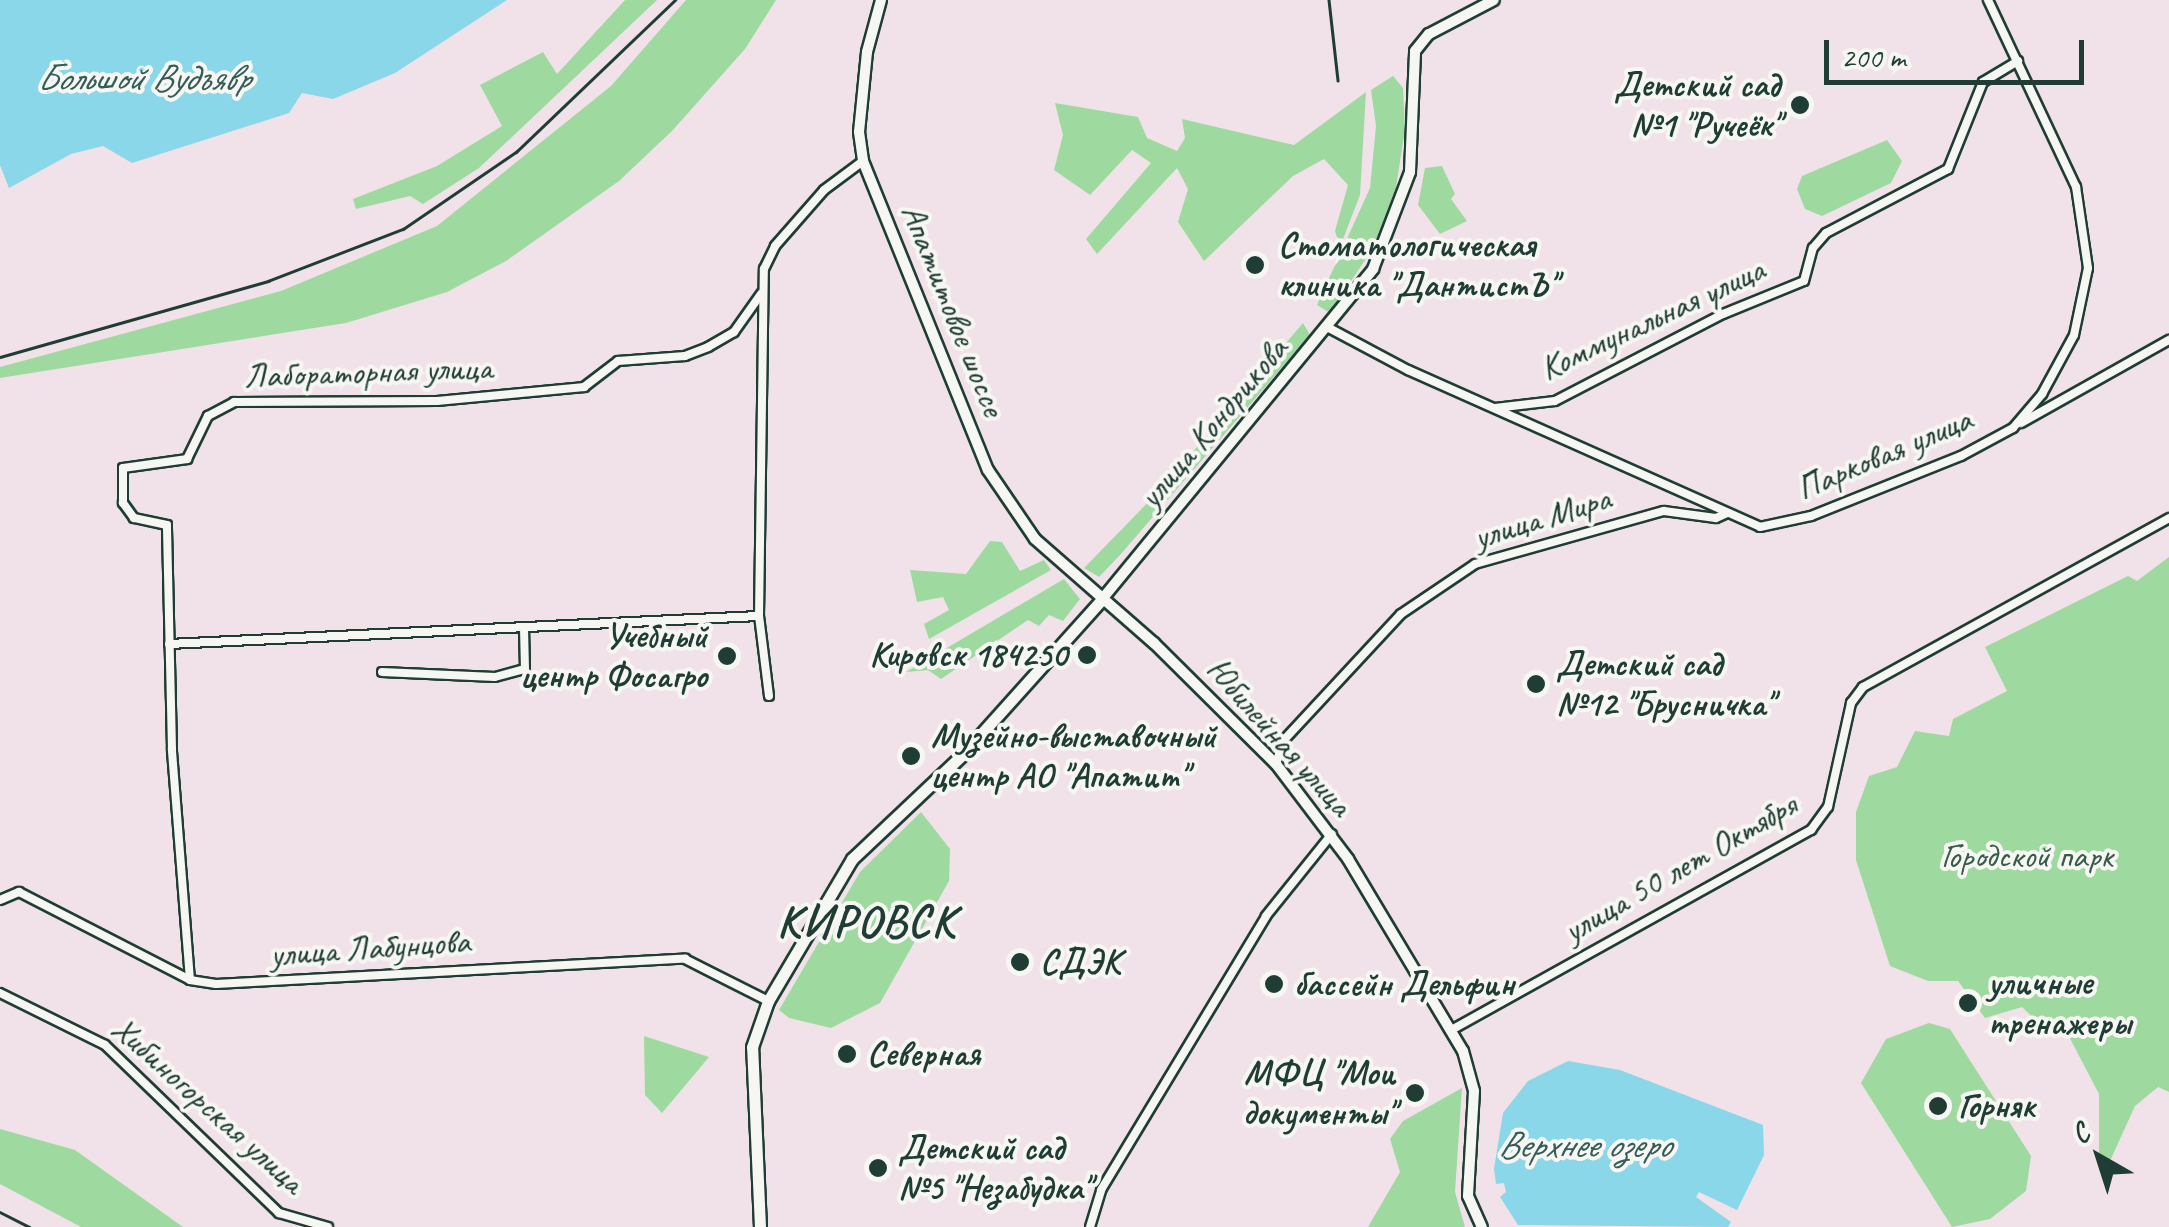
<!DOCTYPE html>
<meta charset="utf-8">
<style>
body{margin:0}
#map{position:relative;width:2169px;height:1227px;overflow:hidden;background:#f0e2e8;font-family:Caveat,sans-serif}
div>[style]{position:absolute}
.green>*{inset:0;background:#9edaa0}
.water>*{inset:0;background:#89d7e8}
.roads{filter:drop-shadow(2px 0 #1f3d34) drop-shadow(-2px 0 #1f3d34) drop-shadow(0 2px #1f3d34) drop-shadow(0 -2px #1f3d34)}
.minor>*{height:8px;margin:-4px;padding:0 4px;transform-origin:4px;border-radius:4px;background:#f6f6f2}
.tertiary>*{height:10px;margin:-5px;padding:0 5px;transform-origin:5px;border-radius:5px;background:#f6f6f2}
.secondary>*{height:11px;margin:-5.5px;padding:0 5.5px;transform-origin:5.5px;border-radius:5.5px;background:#f6f6f2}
.rail>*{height:2.5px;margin:-1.25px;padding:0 1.25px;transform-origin:1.25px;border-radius:1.25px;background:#1f3d34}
.dots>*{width:28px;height:28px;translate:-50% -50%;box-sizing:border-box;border:5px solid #f6f6f2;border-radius:50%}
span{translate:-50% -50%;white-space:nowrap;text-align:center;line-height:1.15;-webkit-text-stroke:8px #f6f6f2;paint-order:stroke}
.poi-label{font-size:35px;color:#1f3d34;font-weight:700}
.right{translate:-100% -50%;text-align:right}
.left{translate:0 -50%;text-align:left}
.street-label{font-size:35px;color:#1f3d34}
.park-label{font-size:35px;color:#385c4a}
.water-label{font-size:38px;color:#345c58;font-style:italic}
.district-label{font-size:45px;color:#1f3d34;font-weight:700;letter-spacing:2.5px}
.north{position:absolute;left:2049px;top:1107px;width:100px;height:100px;-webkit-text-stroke:8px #f6f6f2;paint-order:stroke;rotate:321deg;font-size:28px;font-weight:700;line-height:40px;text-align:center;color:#1f3d34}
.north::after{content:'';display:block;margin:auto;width:35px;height:45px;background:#1f3d34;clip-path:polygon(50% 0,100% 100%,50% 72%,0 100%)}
.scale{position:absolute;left:1824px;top:40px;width:260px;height:45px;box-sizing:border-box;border:5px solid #1f3d34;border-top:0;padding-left:12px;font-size:30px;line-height:35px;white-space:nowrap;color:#1f3d34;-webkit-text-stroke:8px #f6f6f2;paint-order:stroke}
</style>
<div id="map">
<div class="green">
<div style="clip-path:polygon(625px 0,657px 0,479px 168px,423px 204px,410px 196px,356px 209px,353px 199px,437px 166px,502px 126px,480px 85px,543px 52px,557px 74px)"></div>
<div style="clip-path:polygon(686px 0,776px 0,745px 49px,672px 131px,619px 181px,506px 261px,447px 292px,346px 323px,0 378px,0 367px,281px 291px,437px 226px,611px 86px)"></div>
<div style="clip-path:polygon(1393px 76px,1403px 88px,1405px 130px,1396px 187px,1375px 245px,1330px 313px,1317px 305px,1370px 188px,1376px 126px,1371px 90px)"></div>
<div style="clip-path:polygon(1366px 92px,1360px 195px,1340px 247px,1335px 231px,1348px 185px,1324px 159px,1293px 176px,1204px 261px,1178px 222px,1188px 189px,1177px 168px,1097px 254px,1086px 239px,1151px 163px,1132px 150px,1090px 195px,1054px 170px,1063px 135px,1055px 103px,1138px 117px,1147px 138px,1177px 151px,1185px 138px,1182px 119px,1294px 145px)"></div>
<div style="clip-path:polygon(1887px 140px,1902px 161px,1891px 183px,1822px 216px,1805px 209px,1797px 189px,1802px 176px)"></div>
<div style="clip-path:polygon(1442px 166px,1455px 194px,1451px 199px,1467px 221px,1440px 234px,1418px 205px,1425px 168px)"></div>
<div style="clip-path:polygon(1303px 323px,1310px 335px,1120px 555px,1099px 577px,1084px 568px,1163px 487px)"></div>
<div style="clip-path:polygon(990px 541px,1002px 542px,1020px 571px,1044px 560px,1051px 570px,929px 639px,924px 624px,949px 610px,943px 597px,917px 602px,910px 570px,966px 574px)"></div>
<div style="clip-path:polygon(2169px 557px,2169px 1092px,2158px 1087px,2135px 1106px,2110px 1161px,2099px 1164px,2099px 1094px,2063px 1025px,2040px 1024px,2022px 1007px,1985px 1018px,1958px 981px,1928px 981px,1890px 966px,1856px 860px,1856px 812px,1869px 776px,1897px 767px,1915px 731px,1949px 736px,1953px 719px,2007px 691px,1985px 647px,2128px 576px,2137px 581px)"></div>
<div style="clip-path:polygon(1064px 579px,1080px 599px,1063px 621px,1049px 615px,1039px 626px,1028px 620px,941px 679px,928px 670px,906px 672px)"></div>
<div style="clip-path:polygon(921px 812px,950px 849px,949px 881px,880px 1003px,831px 1028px,789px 1018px,779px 1010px,860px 872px)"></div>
<div style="clip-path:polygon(1929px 1023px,1950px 1029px,2031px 1156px,2026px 1191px,1990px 1219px,1952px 1227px,1861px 1083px,1886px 1039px)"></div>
<div style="clip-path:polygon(644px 1036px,709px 1057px,662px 1113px,645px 1095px)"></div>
<div style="clip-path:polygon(1462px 1088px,1455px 1192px,1465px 1227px,1368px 1227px,1400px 1172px,1390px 1139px,1403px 1121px)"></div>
<div style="clip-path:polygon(0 1129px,75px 1150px,183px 1227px,81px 1227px,0 1184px)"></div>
</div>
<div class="water">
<div style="clip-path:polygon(0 0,507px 0,395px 73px,333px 99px,302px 93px,289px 113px,132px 163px,103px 146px,71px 154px,9px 188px,0 165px)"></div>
<div style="clip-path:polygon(1568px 1061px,1620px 1070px,1763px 1125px,1764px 1155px,1737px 1210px,1699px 1192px,1696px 1197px,1731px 1222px,1728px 1227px,1518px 1225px,1500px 1197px,1506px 1192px,1504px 1183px,1496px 1184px,1494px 1169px,1503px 1113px,1528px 1081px)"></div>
</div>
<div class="roads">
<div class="minor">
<div style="left:1329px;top:328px;width:89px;rotate:28deg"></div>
<div style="left:1408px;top:370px;width:385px;rotate:24deg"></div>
<div style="left:1760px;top:527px;width:52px;rotate:-12.2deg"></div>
<div style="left:1811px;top:516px;width:162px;rotate:-21.8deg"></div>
<div style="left:1961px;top:456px;width:59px;rotate:-28.3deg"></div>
<div style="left:2013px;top:428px;width:45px;rotate:-49.5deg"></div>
<div style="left:2042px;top:394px;width:67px;rotate:-61.5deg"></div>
<div style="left:2074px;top:335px;width:68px;rotate:-78.2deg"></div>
<div style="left:2088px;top:268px;width:82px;rotate:-98.4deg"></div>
<div style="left:2076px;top:187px;width:207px;rotate:-115.2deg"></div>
<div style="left:1495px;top:408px;width:60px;rotate:-6.7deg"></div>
<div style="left:1555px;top:401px;width:189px;rotate:-27.4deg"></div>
<div style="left:1723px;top:314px;width:87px;rotate:-22.2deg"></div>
<div style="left:1804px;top:281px;width:34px;rotate:-75deg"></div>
<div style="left:1813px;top:248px;width:20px;rotate:-49deg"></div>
<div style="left:1826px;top:233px;width:138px;rotate:-27.7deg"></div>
<div style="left:1948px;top:169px;width:94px;rotate:-68.1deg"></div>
<div style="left:1983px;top:82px;width:41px;rotate:-31deg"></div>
<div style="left:2021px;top:423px;width:170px;rotate:-29.3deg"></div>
<div style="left:169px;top:644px;width:591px;rotate:-2.72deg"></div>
<div style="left:382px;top:672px;width:113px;rotate:2.5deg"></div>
<div style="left:495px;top:677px;width:31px;rotate:-15deg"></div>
<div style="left:525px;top:669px;width:42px;rotate:-91.4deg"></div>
<div style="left:769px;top:696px;width:81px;rotate:-97.1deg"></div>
<div style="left:759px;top:616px;width:347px;rotate:-89.2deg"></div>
<div style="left:764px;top:269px;width:25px;rotate:-64deg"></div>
<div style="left:775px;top:246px;width:74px;rotate:-48.8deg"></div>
<div style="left:824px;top:190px;width:49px;rotate:-36.6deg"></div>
<div style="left:1276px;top:764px;width:24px;rotate:-73deg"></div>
<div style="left:1283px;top:741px;width:173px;rotate:-47.1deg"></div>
<div style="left:1401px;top:614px;width:89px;rotate:-34deg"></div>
<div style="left:1475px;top:564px;width:196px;rotate:-15.7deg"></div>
<div style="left:1664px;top:511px;width:52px;rotate:7.7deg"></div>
<div style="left:1716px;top:518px;width:12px;rotate:-24deg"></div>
<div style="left:0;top:900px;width:21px;rotate:-23deg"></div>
<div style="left:19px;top:892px;width:192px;rotate:27.2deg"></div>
<div style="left:190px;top:980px;width:26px;rotate:9deg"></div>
<div style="left:216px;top:984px;width:470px;rotate:-3.1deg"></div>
<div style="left:685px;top:959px;width:93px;rotate:26.8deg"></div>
<div style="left:190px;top:980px;width:232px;rotate:-94.5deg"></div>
<div style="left:172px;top:749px;width:224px;rotate:-91.3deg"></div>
<div style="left:167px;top:525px;width:34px;rotate:-168deg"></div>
<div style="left:134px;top:518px;width:19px;rotate:-126deg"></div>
<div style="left:123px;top:503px;width:35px;rotate:-90deg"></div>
<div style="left:123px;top:468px;width:65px;rotate:-8deg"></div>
<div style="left:187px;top:459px;width:48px;rotate:-64deg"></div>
<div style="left:208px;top:416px;width:30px;rotate:-28deg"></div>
<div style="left:234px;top:402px;width:203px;rotate:-0.3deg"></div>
<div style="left:437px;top:401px;width:148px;rotate:-5.4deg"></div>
<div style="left:584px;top:387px;width:43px;rotate:-37.4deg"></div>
<div style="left:618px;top:361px;width:67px;rotate:-4.3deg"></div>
<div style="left:685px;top:356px;width:25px;rotate:-21deg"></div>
<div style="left:708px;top:347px;width:30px;rotate:-30deg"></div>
<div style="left:734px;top:332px;width:47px;rotate:-54.6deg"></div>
<div style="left:0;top:993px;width:117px;rotate:26.3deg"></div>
<div style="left:105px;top:1045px;width:242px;rotate:44deg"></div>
<div style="left:279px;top:1213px;width:51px;rotate:15.9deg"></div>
<div style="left:1453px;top:1029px;width:410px;rotate:-29.1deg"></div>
<div style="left:1811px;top:830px;width:29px;rotate:-54deg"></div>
<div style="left:1828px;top:807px;width:107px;rotate:-77.5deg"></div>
<div style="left:1851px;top:703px;width:20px;rotate:-53deg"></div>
<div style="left:1863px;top:687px;width:350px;rotate:-28.9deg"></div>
<div style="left:1090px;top:1227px;width:39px;rotate:-73deg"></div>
<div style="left:1101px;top:1190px;width:320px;rotate:-58.9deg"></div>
<div style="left:1266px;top:916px;width:105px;rotate:-51.2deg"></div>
</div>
<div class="tertiary">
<div style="left:881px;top:0;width:54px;rotate:105.1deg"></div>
<div style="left:867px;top:52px;width:80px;rotate:95.7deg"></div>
<div style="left:859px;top:132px;width:29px;rotate:82deg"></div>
<div style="left:863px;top:161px;width:333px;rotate:68deg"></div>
<div style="left:988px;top:470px;width:83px;rotate:55.7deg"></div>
<div style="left:1035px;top:539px;width:158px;rotate:41.2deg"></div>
<div style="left:1154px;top:643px;width:172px;rotate:44.8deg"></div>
<div style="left:1276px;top:764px;width:119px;rotate:52.8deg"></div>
<div style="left:1348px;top:859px;width:224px;rotate:59.1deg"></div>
<div style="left:1463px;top:1051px;width:41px;rotate:74.6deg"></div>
<div style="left:1474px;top:1091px;width:105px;rotate:93.3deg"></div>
<div style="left:1468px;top:1196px;width:34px;rotate:66deg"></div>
<div style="left:1103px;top:598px;width:426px;rotate:-50.6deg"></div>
<div style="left:1373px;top:269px;width:104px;rotate:-69.1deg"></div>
<div style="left:1410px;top:172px;width:121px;rotate:-87.6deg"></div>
<div style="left:1415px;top:51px;width:22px;rotate:-51deg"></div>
<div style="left:1429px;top:34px;width:73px;rotate:-27.6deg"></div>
</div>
<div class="secondary">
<div style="left:760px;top:1227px;width:180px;rotate:-92.5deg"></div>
<div style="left:752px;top:1047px;width:49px;rotate:-70.8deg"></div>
<div style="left:768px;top:1001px;width:165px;rotate:-59.4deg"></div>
<div style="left:852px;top:859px;width:154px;rotate:-43.4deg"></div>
<div style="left:964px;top:753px;width:208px;rotate:-48.1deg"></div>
</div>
</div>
<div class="rail">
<div style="left:1329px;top:0;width:81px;rotate:83.6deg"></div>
<div style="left:0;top:357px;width:279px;rotate:-15.8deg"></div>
<div style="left:268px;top:281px;width:145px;rotate:-21.1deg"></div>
<div style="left:403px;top:229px;width:137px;rotate:-34.3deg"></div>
<div style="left:516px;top:152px;width:220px;rotate:-43.7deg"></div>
<div style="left:0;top:1212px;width:33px;rotate:27deg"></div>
</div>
<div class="dots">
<div style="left:1800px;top:105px;background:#1f3d34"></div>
<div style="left:1255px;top:265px;background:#1f3d34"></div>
<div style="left:1087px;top:655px;background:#1f3d34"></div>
<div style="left:727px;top:656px;background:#1f3d34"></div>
<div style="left:1536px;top:684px;background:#1f3d34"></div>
<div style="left:911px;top:756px;background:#1f3d34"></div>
<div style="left:1020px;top:962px;background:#1f3d34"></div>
<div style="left:1274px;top:984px;background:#1f3d34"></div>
<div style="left:1968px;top:1003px;background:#1f3d34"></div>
<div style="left:847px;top:1054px;background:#1f3d34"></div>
<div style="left:1415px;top:1093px;background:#1f3d34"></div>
<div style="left:1938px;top:1106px;background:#1f3d34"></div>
<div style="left:878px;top:1168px;background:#1f3d34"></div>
</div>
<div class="poi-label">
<span class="right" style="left:1780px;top:105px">Детский сад<br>№1 "Ручеёк"</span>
<span class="left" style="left:1278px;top:265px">Стоматологическая<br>клиника "ДантистЪ"</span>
<span class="right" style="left:707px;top:656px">Учебный<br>центр Фосагро</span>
<span class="right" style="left:1067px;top:655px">Кировск 184250</span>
<span class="left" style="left:1556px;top:684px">Детский сад<br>№12 "Брусничка"</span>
<span class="left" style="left:931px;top:756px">Музейно-выставочный<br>центр АО "Апатит"</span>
<span class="left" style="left:1040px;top:962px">СДЭК</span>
<span class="left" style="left:1988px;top:1003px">уличные<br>тренажеры</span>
<span class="left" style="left:1294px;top:984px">бассейн Дельфин</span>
<span class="left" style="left:867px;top:1054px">Северная</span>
<span class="right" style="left:1395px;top:1093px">МФЦ "Мои<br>документы"</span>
<span class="left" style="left:1958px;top:1106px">Горняк</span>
<span class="left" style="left:898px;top:1168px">Детский сад<br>№5 "Незабудка"</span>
</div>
<div class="street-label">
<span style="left:953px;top:310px;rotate:68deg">Апатитовое шоссе</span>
<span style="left:1652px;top:319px;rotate:-25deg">Коммунальная улица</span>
<span style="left:368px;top:372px;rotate:-2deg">Лабораторная улица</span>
<span style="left:1213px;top:423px;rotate:-50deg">улица Кондрикова</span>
<span style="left:1884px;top:454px;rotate:-23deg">Парковая улица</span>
<span style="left:1542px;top:518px;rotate:-17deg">улица Мира</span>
<span style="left:1279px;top:737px;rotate:48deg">Юбилейная улица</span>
<span style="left:1680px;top:868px;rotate:-30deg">улица 50 лет Октября</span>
<span style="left:370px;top:948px;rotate:-4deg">улица Лабунцова</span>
<span style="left:208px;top:1105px;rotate:42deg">Хибиногорская улица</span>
</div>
<div class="park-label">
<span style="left:2027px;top:856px">Городской парк</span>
</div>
<div class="water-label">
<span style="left:143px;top:78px">Большой Вудъявр</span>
<span style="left:1584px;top:1145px">Верхнее озеро</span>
</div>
<div class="district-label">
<span style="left:867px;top:922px">КИРОВСК</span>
</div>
<div class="north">С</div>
<div class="scale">200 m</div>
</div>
